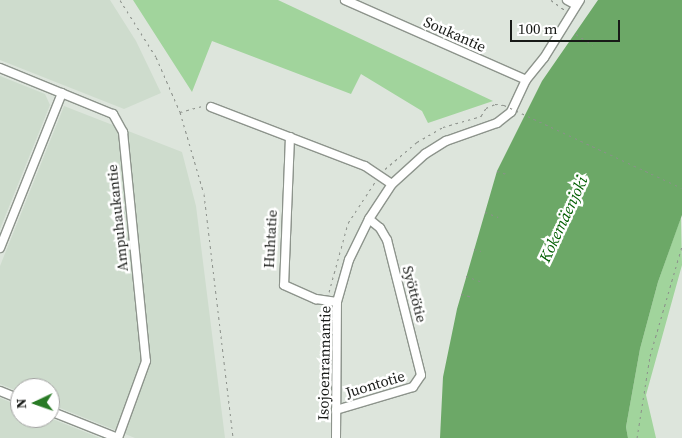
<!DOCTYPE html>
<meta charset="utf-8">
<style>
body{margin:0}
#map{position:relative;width:682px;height:438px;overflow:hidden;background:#dde5dc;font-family:"Source Serif 4",serif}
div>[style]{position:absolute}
.built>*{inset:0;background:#cedccd}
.green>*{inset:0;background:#a1d49c}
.water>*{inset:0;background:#6ca867}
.path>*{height:1px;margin-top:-0.5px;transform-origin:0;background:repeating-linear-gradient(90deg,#8b908a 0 2.5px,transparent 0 6.5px)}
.roads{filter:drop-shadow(1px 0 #8d948c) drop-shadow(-1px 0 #8d948c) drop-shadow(0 1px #8d948c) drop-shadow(0 -1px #8d948c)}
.street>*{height:8px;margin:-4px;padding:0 4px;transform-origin:4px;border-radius:4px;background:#fff}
.path-bridge>*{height:1px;margin-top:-0.5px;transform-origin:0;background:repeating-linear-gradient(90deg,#8b908a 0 2.5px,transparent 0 6.5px)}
span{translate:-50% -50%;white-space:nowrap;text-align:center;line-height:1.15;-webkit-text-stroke:5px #fff;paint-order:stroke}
.street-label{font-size:15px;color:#181a17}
.water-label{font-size:16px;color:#005e00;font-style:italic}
.north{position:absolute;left:10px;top:378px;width:50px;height:50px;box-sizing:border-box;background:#fff;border:1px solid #a3a3a2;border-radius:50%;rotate:267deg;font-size:14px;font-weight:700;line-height:20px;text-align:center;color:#181a17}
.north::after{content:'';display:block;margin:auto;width:18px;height:22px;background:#287a25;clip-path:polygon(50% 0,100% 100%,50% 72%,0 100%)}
.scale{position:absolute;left:510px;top:20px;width:110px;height:22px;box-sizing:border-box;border:2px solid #181a17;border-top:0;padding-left:6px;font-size:15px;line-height:18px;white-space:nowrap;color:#181a17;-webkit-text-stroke:4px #fff;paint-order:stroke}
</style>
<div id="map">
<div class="built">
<div style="clip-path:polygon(0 0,110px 0,136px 41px,161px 93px,124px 109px,0 60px)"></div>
<div style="clip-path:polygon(0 76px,45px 94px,50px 105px,0 229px)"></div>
<div style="clip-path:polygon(64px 106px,182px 152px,196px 206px,225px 438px,135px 438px,50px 404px,50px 388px,20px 388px,20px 392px,0 384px,0 266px)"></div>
<div style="clip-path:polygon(0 398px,20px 406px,20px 418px,50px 418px,100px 438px,0 438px)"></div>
</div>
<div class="green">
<div style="clip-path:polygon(133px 0,278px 0,493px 101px,428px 123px,422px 111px,361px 74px,351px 94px,212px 41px,192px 92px)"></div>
<div style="clip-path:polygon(681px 217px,682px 265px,646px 395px,656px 438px,628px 438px,626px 427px,640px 349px,658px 282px)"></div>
</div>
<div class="water">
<div style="clip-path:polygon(598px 0,682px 0,682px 215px,658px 282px,640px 349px,626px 427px,628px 438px,440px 438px,443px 377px,457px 309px,497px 171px,542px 81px)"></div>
</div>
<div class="path">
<div style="left:120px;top:0;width:67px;rotate:57.7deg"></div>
<div style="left:156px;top:57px;width:60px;rotate:66.4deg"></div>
<div style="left:180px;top:112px;width:24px;rotate:-15deg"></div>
<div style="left:551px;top:0;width:17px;rotate:36deg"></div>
<div style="left:576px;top:34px;width:20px;rotate:33deg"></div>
<div style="left:180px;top:112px;width:85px;rotate:73.7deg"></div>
<div style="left:204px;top:194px;width:246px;rotate:83.2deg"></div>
<div style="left:385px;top:169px;width:42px;rotate:-40.2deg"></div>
<div style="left:417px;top:142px;width:30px;rotate:-30deg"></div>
<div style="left:443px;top:127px;width:40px;rotate:-16deg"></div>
<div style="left:481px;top:116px;width:9px;rotate:-58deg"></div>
<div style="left:486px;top:108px;width:10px;rotate:-24deg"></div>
<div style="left:495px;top:104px;width:9px;rotate:6deg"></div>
<div style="left:497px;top:171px;width:10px;rotate:17deg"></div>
<div style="left:485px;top:212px;width:14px;rotate:21deg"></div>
<div style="left:474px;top:249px;width:7px;rotate:16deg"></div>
<div style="left:466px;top:276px;width:15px;rotate:20deg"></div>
<div style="left:329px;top:292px;width:72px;rotate:-74.6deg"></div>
<div style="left:348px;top:223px;width:49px;rotate:-56.6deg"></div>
<div style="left:461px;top:294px;width:11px;rotate:15deg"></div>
<div style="left:637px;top:438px;width:83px;rotate:-81deg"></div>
<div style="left:650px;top:356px;width:115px;rotate:-73.8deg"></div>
</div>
<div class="roads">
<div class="street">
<div style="left:345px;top:0;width:198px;rotate:23.8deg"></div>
<div style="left:567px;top:0;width:10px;rotate:29deg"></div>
<div style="left:0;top:68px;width:122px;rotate:22.2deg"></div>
<div style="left:113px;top:114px;width:21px;rotate:61deg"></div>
<div style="left:123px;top:132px;width:230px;rotate:84.3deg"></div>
<div style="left:146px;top:361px;width:82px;rotate:110deg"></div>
<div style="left:211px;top:107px;width:165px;rotate:21deg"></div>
<div style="left:365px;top:166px;width:32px;rotate:34deg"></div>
<div style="left:290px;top:137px;width:148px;rotate:92.3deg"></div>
<div style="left:284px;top:285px;width:35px;rotate:24deg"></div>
<div style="left:316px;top:299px;width:21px;rotate:8deg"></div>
<div style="left:0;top:248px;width:167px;rotate:-68.2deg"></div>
<div style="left:0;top:391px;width:22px;rotate:22deg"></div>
<div style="left:336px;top:410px;width:80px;rotate:-16.6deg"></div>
<div style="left:413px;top:387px;width:14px;rotate:-56deg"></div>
<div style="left:421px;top:375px;width:139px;rotate:-104.1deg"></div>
<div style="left:387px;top:240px;width:14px;rotate:-120deg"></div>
<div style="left:380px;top:228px;width:14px;rotate:-141deg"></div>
<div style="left:50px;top:411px;width:73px;rotate:21.7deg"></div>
<div style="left:336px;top:438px;width:136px;rotate:-89.6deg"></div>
<div style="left:337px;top:302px;width:44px;rotate:-74.1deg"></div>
<div style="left:349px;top:260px;width:46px;rotate:-64deg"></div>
<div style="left:369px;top:219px;width:42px;rotate:-56.7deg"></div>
<div style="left:392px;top:184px;width:45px;rotate:-42.3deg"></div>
<div style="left:425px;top:154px;width:25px;rotate:-32deg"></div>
<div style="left:446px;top:141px;width:54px;rotate:-19.4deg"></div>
<div style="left:497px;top:123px;width:18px;rotate:-38deg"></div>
<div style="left:511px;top:112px;width:35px;rotate:-65deg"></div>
<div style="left:526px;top:80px;width:28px;rotate:-51deg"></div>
<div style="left:544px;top:58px;width:68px;rotate:-58.2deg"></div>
</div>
</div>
<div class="path-bridge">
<div style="left:504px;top:105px;width:196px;rotate:25deg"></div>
</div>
<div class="street-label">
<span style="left:455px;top:34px;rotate:24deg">Soukantie</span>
<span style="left:117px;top:218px;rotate:-96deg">Ampuhaukantie</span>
<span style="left:270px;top:239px;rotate:-87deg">Huhtatie</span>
<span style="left:415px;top:294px;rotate:75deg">Syöttötie</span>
<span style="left:324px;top:363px;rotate:-89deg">Isojoenrannantie</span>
<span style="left:375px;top:384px;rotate:-17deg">Juontotie</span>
</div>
<div class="water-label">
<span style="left:563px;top:219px;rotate:-65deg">Kokemäenjoki</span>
</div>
<div class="north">N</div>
<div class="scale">100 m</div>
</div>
